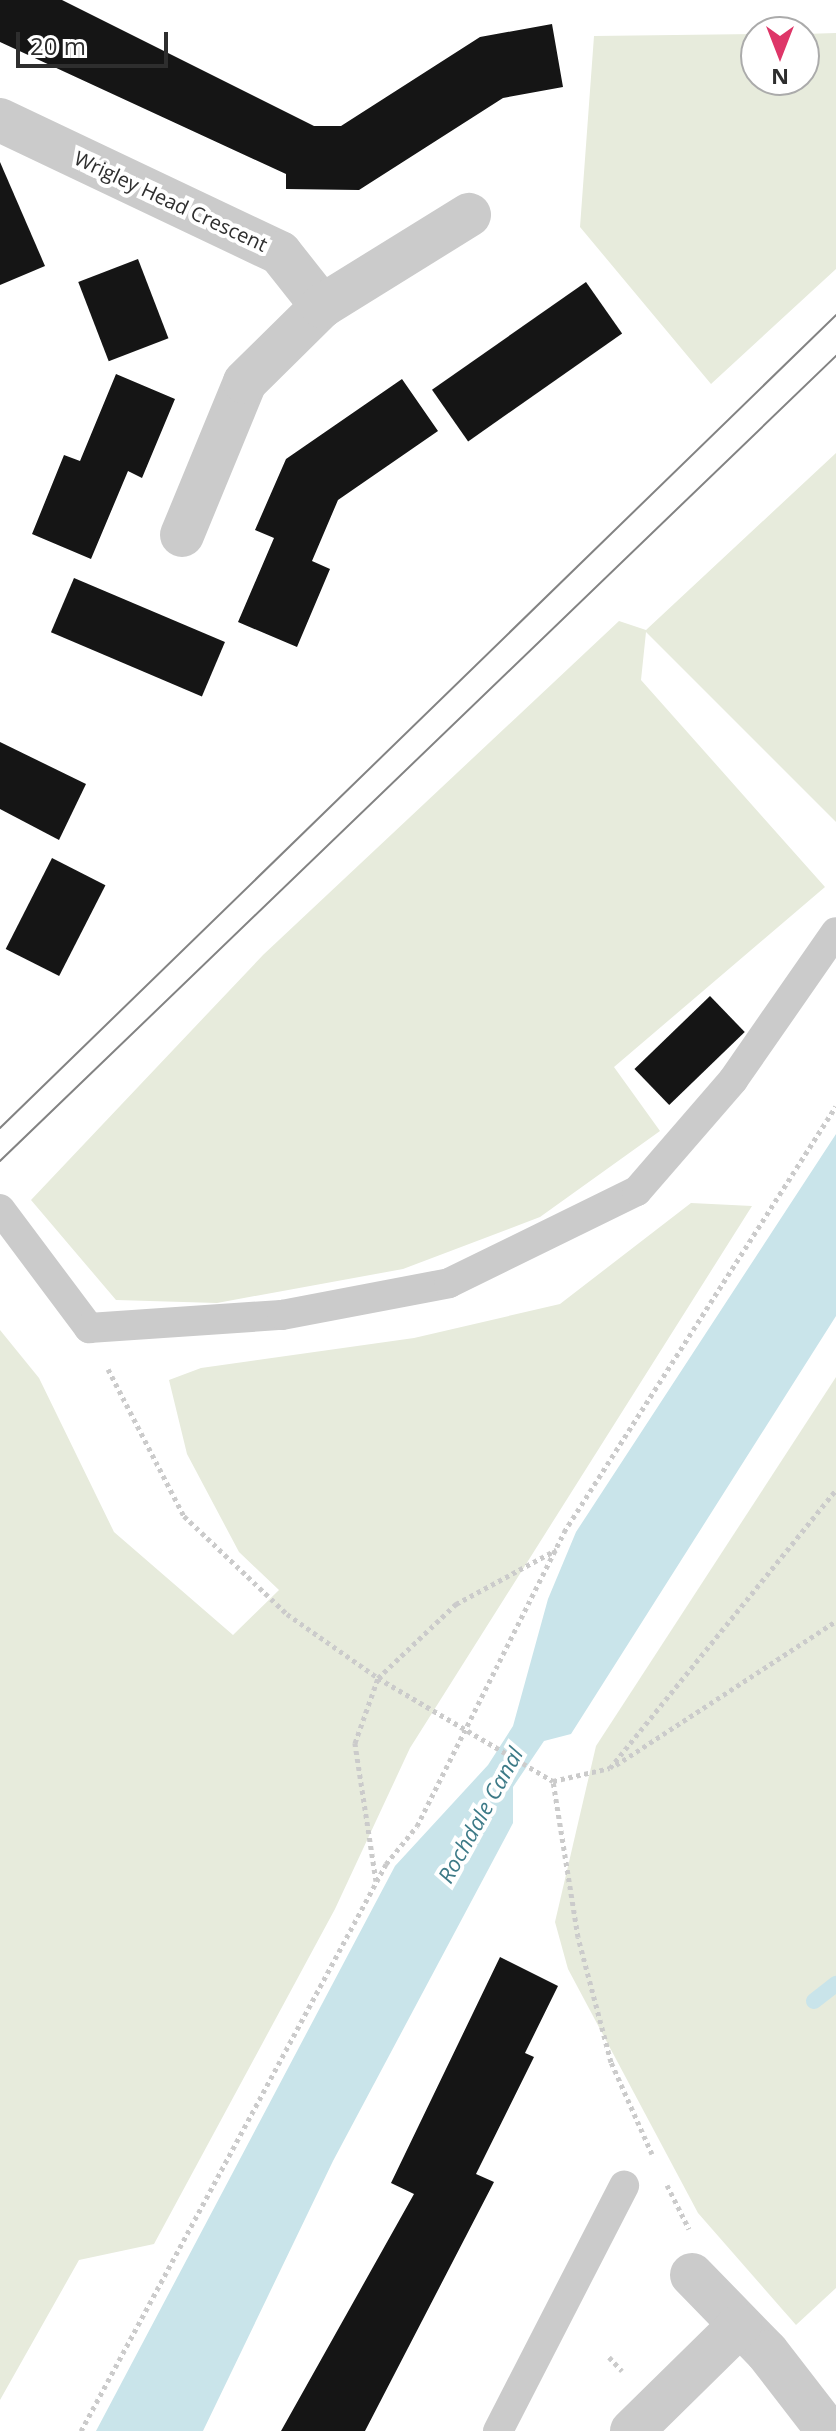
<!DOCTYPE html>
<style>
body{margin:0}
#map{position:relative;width:836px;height:2431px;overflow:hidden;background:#fff;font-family:"Open Sans",sans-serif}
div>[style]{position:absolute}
.green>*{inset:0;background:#e7ebdc}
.water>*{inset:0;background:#c9e4ea}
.stream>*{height:16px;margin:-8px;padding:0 8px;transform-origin:8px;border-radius:8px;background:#c9e4ea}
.building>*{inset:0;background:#151515;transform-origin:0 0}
.path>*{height:5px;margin-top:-2.5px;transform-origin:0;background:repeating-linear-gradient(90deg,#cbcbcb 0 4px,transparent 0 8px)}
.lane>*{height:30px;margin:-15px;padding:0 15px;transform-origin:15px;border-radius:15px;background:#cbcbcb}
.street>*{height:44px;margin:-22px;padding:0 22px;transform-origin:22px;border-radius:22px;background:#cbcbcb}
.tram>*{height:2px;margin:-1px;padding:0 1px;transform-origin:1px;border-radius:1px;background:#838383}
.path-bridge>*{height:5px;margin-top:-2.5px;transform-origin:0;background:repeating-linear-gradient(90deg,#cbcbcb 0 4px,transparent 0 8px)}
span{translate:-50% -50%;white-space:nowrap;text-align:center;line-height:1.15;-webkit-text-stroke:8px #fff;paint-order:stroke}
.street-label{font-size:20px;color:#2e2e2e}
.water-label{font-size:22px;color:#3d7a87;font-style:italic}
.north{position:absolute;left:740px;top:16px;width:80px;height:80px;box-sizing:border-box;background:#fff;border:2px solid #ababab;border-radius:50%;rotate:180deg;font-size:22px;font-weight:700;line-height:32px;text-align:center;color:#2e2e2e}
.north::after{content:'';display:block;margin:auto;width:28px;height:36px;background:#de3668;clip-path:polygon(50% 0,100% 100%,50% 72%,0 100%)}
.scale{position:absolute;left:16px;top:32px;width:152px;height:36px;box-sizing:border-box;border:4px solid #2e2e2e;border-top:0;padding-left:10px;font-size:24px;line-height:28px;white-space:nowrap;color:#2e2e2e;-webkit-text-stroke:6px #fff;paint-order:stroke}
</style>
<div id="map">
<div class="green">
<div style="clip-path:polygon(836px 33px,836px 269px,711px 384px,580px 227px,594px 36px,756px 34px,756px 80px,804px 80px,804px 34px)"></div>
<div style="clip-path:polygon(836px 453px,836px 822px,646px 632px,641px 680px,825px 887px,614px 1067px,660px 1131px,540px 1217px,403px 1269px,217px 1303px,116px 1300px,31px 1200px,263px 955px,619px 621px,646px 630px)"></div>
<div style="clip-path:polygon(691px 1203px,752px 1206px,410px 1748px,335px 1909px,154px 2244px,79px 2260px,0 2400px,0 1330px,39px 1378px,114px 1532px,233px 1635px,279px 1590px,239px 1552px,187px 1454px,169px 1380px,201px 1368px,414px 1338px,560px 1304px)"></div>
<div style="clip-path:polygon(836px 1377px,836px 2288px,796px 2325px,698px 2213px,568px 1969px,555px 1922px,596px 1746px)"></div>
</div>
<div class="water">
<div style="clip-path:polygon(836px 1134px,836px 1316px,571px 1734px,544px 1741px,513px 1787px,513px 1823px,333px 2161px,203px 2431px,96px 2431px,395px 1866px,488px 1765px,513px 1726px,548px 1599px,576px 1532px)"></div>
</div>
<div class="stream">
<div style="left:814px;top:2001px;width:28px;rotate:-38deg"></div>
</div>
<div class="building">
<div style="clip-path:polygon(0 0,62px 0,314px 126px,341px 126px,480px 37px,552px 24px,563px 87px,503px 98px,359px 190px,286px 189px,286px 174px,0 42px)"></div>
<div style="clip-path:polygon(0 162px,45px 266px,0 285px)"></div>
<div style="left:138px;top:259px;width:85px;height:64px;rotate:69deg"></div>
<div style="left:586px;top:282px;width:63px;height:188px;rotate:55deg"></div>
<div style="clip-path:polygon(116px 374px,175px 399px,142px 478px,128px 471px,91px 559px,32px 534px,64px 455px,80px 461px)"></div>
<div style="clip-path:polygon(402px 379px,438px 431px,338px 500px,312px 561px,330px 569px,297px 647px,238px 622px,274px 538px,255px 530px,286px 459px)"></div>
<div style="left:74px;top:578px;width:164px;height:59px;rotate:23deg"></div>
<div style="clip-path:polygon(0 742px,86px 784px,59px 840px,0 809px)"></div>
<div style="left:52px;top:858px;width:60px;height:102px;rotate:27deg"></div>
<div style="left:710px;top:996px;width:50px;height:105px;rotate:46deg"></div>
<div style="clip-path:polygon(500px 1957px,558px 1986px,525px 2053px,534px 2057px,476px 2174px,494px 2182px,365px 2431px,281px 2431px,414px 2194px,391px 2183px)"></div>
</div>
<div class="path">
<div style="left:108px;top:1369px;width:165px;rotate:62.7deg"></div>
<div style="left:184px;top:1516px;width:142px;rotate:43.6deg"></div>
<div style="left:287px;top:1614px;width:111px;rotate:35.1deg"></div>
<div style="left:616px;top:1765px;width:263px;rotate:-33.2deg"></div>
<div style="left:376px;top:1881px;width:140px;rotate:-98.7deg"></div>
<div style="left:355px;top:1743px;width:69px;rotate:-70.5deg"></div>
<div style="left:378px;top:1678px;width:108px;rotate:-43.5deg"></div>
<div style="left:456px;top:1604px;width:114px;rotate:-28.4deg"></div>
<div style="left:652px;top:2154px;width:101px;rotate:-114deg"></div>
<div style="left:611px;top:2062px;width:129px;rotate:-104.8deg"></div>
<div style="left:578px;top:1937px;width:158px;rotate:-99.1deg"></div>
<div style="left:553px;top:1781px;width:58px;rotate:-12.8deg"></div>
<div style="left:610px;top:1768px;width:358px;rotate:-50.9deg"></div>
<div style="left:667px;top:2185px;width:49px;rotate:63.4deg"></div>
<div style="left:609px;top:2357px;width:19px;rotate:47deg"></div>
<div style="left:81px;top:2431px;width:644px;rotate:-61.72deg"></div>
<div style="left:386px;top:1864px;width:49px;rotate:-50.8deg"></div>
<div style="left:417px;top:1826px;width:329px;rotate:-63.4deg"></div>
<div style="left:564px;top:1532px;width:505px;rotate:-57.44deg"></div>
</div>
<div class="lane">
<div style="left:0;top:1209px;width:149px;rotate:53.2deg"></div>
<div style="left:89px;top:1328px;width:193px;rotate:-3.9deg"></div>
<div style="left:282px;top:1315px;width:170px;rotate:-10.8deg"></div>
<div style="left:449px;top:1283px;width:209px;rotate:-26.1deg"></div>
<div style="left:637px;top:1191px;width:147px;rotate:-49.1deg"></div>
<div style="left:733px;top:1080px;width:180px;rotate:-55.2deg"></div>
<div style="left:498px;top:2431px;width:276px;rotate:-62.8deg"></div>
</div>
<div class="street">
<div style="left:0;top:120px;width:310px;rotate:25.4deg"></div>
<div style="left:280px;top:253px;width:68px;rotate:51.6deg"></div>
<div style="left:182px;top:535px;width:165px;rotate:-67.6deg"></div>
<div style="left:245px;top:382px;width:108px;rotate:-44.6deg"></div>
<div style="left:322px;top:306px;width:173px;rotate:-31.8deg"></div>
<div style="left:692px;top:2275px;width:107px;rotate:45.8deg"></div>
<div style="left:767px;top:2352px;width:100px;rotate:52.3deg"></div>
<div style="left:632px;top:2431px;width:151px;rotate:-44.5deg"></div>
</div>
<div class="tram">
<div style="left:0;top:1128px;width:1166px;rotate:-44.2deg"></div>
<div style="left:0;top:1161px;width:1161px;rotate:-43.92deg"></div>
</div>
<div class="path-bridge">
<div style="left:378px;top:1678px;width:203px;rotate:30.5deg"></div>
</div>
<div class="street-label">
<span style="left:171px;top:201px;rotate:25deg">Wrigley Head Crescent</span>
</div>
<div class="water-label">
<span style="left:480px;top:1815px;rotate:-61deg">Rochdale Canal</span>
</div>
<div class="north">N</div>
<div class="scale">20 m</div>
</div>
